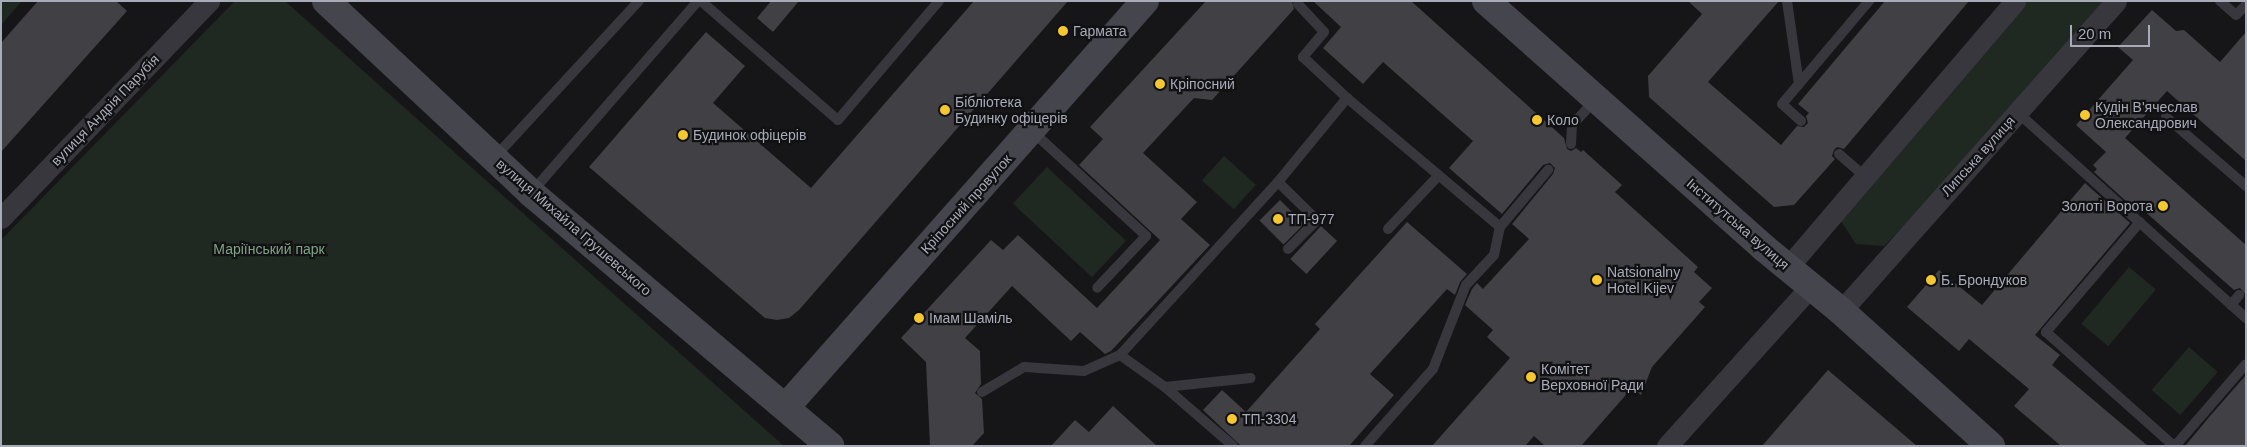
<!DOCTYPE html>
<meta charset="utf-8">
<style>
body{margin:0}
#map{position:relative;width:2247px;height:447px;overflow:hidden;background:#161618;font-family:Helvetica,sans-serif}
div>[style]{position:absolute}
.green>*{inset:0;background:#202822;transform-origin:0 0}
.building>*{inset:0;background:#404045;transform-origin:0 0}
.lane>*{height:10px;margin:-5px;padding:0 5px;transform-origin:5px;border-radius:5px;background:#37373d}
.street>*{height:21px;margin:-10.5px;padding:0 10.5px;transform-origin:10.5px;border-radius:10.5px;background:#37373d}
.secondary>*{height:28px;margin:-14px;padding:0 14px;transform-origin:14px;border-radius:14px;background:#45464d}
.dots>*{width:14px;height:14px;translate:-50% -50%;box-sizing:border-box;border:2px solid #111113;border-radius:50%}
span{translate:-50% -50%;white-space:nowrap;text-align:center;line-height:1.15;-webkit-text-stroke:4.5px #111113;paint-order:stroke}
.poi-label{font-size:14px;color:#a8abb8}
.left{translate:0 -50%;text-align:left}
.right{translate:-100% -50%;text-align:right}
.street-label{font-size:14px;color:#a8abb8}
.park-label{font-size:14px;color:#7ea484}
.frame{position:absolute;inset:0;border:2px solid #a8abb8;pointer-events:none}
.scale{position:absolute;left:2070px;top:25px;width:80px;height:22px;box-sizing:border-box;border:2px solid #a8abb8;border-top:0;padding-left:6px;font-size:15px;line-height:18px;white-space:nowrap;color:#a8abb8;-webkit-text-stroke:4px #111113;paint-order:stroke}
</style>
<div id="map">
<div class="green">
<div style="clip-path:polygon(1px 1px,22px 1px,1px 25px)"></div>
<div style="clip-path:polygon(235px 1px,285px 1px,784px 446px,1px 446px,1px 240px)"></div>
<div style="clip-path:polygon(2015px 1px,2116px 1px,2017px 112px,1884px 246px,1856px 244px,1839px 218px)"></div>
<div style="left:1224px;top:156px;width:43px;height:33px;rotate:42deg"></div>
<div style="left:1047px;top:167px;width:108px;height:50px;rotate:43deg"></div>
<div style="left:2129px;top:267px;width:35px;height:74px;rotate:40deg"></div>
<div style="left:2189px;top:347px;width:38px;height:57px;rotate:41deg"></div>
</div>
<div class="building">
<div style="clip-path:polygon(38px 1px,116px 1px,127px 11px,1px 152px,1px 43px)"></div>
<div style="clip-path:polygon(771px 1px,799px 1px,773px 32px,757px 18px)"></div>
<div style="clip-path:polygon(974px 1px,1068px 1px,799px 310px,789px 318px,777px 320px,765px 318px,589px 167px,706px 32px,745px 66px,713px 103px,811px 188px)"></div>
<div style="clip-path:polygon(1206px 1px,1292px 1px,1294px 9px,1212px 100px,1194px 98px,1143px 153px,1197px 202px,1181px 219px,1210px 245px,1111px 351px,1105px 354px,1080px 332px,1071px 341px,1012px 286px,965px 338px,980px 351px,981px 384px,975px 393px,982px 399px,984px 433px,972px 446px,930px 446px,926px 362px,901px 338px,991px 240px,1003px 250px,1018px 235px,1097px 308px,1160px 240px,1079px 165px,1103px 139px,1090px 127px)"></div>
<div style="clip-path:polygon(1313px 1px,1411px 1px,1564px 138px,1567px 149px,1571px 151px,1576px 148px,1581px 152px,1583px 150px,1622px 185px,1615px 192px,1698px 267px,1694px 272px,1712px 288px,1699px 302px,1705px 307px,1652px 367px,1641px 395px,1632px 388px,1581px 446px,1545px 446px,1534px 436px,1525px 446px,1432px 446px,1510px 358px,1487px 337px,1493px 330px,1465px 305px,1472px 289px,1477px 283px,1483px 289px,1529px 239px,1512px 224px,1553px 174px,1555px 168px,1550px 163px,1543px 165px,1502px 214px,1449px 168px,1473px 141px,1383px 62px,1363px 84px,1323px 48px,1341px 27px)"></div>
<div style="clip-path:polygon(1688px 1px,1779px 1px,1708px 82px,1781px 145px,1797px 126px,1804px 127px,1808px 123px,1806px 116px,1809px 113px,1798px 104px,1885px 1px,1969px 1px,1844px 149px,1837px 147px,1834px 150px,1832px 156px,1835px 159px,1794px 205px,1774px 207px,1649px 97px,1648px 76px,1702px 14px)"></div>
<div style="clip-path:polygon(2152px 10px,2176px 31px,2184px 30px,2220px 62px,2246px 32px,2246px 161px,2167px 91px,2125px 138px,2246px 245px,2246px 295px,2240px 288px,2234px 290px,2142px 209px,2139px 213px,2094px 172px,2097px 169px,2093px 165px,2106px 152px,2076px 125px,2133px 60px,2118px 47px)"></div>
<div style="clip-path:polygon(2085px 183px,2130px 223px,2035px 335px,2060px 355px,2052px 365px,2148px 446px,2061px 446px,2014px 406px,2029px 389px,1969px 339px,1959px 351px,1907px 307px,1939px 270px,1982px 305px)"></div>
<div style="left:1280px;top:200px;width:34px;height:29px;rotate:45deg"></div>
<div style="clip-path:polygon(1407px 222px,1467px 274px,1460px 282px,1455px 295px,1447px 289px,1370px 374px,1394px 395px,1349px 446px,1241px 446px,1203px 410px,1222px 390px,1246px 412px,1320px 329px,1315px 324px)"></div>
<div style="left:1321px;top:226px;width:22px;height:45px;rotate:43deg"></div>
<div style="clip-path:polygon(1828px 370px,1917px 446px,1762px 446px)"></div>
<div style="clip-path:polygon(2246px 375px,2246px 446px,2185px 446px,2210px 416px)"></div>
<div style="clip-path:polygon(1113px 406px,1157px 446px,1051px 446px,1075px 420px,1089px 432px)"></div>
</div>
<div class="lane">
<div style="left:701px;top:1px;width:181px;rotate:41deg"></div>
<div style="left:838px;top:120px;width:156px;rotate:-49.7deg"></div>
<div style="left:1787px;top:1px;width:84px;rotate:81.8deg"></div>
<div style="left:2220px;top:1px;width:21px;rotate:41deg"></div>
<div style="left:2236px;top:15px;width:14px;rotate:-45deg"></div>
<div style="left:1298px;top:4px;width:38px;rotate:47deg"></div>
<div style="left:1324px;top:32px;width:33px;rotate:130deg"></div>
<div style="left:1303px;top:57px;width:60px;rotate:43deg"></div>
<div style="left:1347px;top:98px;width:200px;rotate:40.1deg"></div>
<div style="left:1500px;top:227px;width:75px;rotate:-49.9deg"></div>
<div style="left:2017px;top:112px;width:308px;rotate:42deg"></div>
<div style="left:2166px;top:117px;width:106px;rotate:40.8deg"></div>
<div style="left:1801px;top:121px;width:25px;rotate:-138deg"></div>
<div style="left:1782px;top:104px;width:135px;rotate:-49.8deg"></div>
<div style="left:1032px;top:131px;width:155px;rotate:42.6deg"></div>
<div style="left:1146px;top:236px;width:71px;rotate:133.3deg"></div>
<div style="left:1571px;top:144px;width:19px;rotate:-87deg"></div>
<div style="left:1572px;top:125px;width:34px;rotate:-47deg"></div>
<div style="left:1839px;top:154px;width:35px;rotate:41deg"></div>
<div style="left:494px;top:158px;width:214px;rotate:-47.3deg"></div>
<div style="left:1278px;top:182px;width:54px;rotate:44.3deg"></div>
<div style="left:1317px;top:220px;width:41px;rotate:135deg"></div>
<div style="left:531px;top:193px;width:254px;rotate:-49deg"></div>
<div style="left:2140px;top:222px;width:145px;rotate:130.5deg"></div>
<div style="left:2046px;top:332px;width:171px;rotate:41.7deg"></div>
<div style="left:1388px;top:229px;width:74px;rotate:-46.6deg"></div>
<div style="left:2231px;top:305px;width:13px;rotate:-51deg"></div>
<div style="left:1120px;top:355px;width:55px;rotate:35.4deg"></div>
<div style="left:1165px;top:387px;width:90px;rotate:40.9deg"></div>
<div style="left:1165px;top:387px;width:86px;rotate:-6deg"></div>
<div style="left:982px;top:392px;width:49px;rotate:-30.8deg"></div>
<div style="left:1024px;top:367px;width:60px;rotate:3.8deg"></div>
<div style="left:1084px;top:371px;width:39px;rotate:-24deg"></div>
<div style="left:1120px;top:355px;width:234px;rotate:-47.6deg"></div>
<div style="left:1278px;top:182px;width:109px;rotate:-50.6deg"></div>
<div style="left:1365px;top:446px;width:103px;rotate:-48.6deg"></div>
<div style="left:1433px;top:369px;width:90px;rotate:-68.6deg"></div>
<div style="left:1466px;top:285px;width:41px;rotate:-47deg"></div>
<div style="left:1494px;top:255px;width:29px;rotate:-78deg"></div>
<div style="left:2175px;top:446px;width:108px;rotate:-49.1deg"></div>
</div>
<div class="street">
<div style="left:1px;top:218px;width:301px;rotate:-46.2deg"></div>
<div style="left:1788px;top:267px;width:350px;rotate:-49.5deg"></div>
<div style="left:1841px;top:311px;width:414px;rotate:-48.4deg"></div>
<div style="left:1667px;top:446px;width:215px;rotate:-48deg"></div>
</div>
<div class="secondary">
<div style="left:326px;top:1px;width:281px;rotate:43.1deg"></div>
<div style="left:531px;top:193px;width:392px;rotate:40.2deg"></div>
<div style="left:1486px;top:1px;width:372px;rotate:41.6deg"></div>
<div style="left:1764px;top:248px;width:99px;rotate:39.3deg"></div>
<div style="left:1841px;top:311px;width:202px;rotate:42deg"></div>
<div style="left:786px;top:407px;width:542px;rotate:-48.52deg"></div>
</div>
<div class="dots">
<div style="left:1063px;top:31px;background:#f5c730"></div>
<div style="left:1160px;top:84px;background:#f5c730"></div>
<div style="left:945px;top:110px;background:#f5c730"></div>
<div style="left:2085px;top:115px;background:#f5c730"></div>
<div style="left:1537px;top:120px;background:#f5c730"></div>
<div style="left:683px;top:135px;background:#f5c730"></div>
<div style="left:2163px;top:206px;background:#f5c730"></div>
<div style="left:1278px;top:219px;background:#f5c730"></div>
<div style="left:1597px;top:280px;background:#f5c730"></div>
<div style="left:1931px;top:280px;background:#f5c730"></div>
<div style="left:919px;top:318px;background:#f5c730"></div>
<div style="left:1531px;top:377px;background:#f5c730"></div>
<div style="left:1232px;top:419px;background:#f5c730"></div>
</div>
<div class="poi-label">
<span class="left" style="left:1073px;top:31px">Гармата</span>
<span class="left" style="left:1170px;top:84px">Кріпосний</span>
<span class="left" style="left:955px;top:110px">Бібліотека<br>Будинку офіцерів</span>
<span class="left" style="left:2095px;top:115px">Кудін В'ячеслав<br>Олександрович</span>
<span class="left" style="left:1547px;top:120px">Коло</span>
<span class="left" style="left:693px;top:135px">Будинок офіцерів</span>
<span class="right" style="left:2153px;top:206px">Золоті Ворота</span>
<span class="left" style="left:1288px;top:219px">ТП-977</span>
<span class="left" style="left:1607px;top:280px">Natsionalny<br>Hotel Kijev</span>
<span class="left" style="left:1941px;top:280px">Б. Брондуков</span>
<span class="left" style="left:929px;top:318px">Імам Шаміль</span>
<span class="left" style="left:1541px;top:377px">Комітет<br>Верховної Ради</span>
<span class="left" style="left:1242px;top:419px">ТП-3304</span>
</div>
<div class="street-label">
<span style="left:105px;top:110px;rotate:-46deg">вулиця Андрія Парубія</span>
<span style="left:1978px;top:156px;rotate:-48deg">Липська вулиця</span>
<span style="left:966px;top:204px;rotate:-48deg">Кріпосний провулок</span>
<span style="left:1738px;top:224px;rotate:41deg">Інститутська вулиця</span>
<span style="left:574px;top:227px;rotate:41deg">вулиця Михайла Грушевського</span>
</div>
<div class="park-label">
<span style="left:269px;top:249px">Маріїнський парк</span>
</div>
<div class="frame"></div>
<div class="scale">20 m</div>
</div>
